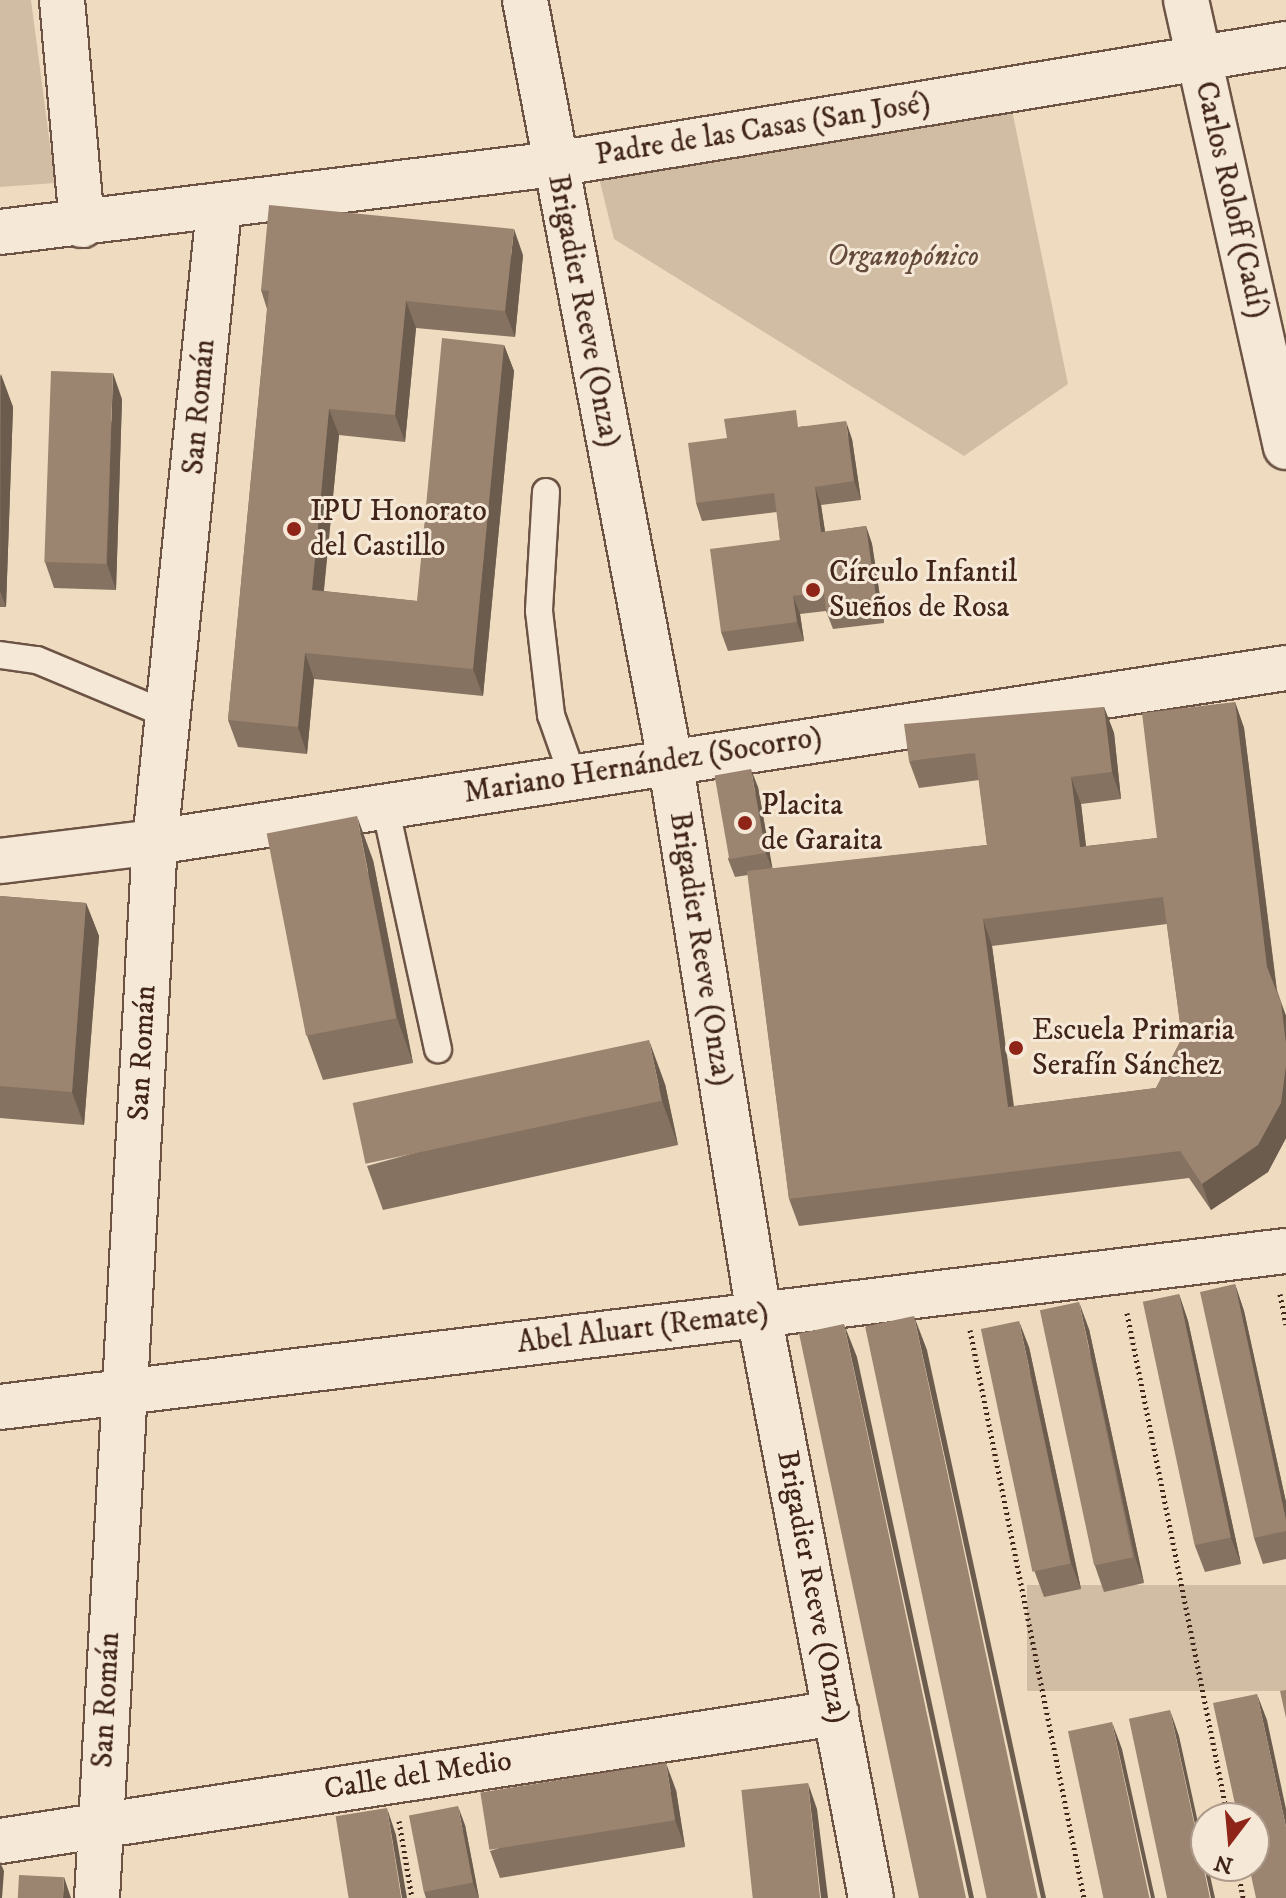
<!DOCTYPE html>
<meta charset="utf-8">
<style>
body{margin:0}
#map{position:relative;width:1286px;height:1898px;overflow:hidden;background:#efdcc0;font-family:"IM FELL DW Pica",serif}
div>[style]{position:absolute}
.green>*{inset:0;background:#d1bda4;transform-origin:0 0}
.path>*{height:5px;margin-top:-2.5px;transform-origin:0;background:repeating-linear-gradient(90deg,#41251a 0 2px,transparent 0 6px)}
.roads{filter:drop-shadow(2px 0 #6c5344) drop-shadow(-2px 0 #6c5344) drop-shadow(0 2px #6c5344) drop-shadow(0 -2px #6c5344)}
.service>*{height:26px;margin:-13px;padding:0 13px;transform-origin:13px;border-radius:13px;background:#f5e8d6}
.minor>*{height:44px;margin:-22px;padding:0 22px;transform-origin:22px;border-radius:22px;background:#f5e8d6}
.tertiary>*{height:44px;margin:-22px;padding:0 22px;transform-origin:22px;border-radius:22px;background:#f5e8d6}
.wall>*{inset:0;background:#857260}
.shaded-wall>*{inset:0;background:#6c5c4e}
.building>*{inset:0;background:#9b8470;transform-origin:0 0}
.dots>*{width:22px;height:22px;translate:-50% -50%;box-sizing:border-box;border:4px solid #f5e8d6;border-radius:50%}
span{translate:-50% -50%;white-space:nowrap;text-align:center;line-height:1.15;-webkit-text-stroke:6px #f5e8d6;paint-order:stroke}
.street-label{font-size:30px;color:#41251a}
.park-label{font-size:30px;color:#654b3c;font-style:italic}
.poi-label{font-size:30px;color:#41251a}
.left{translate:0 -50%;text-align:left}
.north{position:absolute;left:1190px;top:1802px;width:80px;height:80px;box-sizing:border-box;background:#f5e8d6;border:2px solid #ad9a8b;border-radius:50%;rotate:196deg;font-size:22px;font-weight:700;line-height:32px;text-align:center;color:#41251a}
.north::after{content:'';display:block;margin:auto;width:28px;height:36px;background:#8f2418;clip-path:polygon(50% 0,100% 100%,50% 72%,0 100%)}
</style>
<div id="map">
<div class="green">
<div style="clip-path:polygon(0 0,31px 0,55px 183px,0 187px)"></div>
<div style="clip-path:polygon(1010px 100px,1068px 384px,964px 456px,614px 239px,599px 178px)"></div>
<div style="left:1286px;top:1585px;width:106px;height:259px;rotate:90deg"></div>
</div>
<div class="path">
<div style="left:1280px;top:1294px;width:31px;rotate:79deg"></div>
<div style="left:1127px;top:1313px;width:515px;rotate:78.69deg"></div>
<div style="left:970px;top:1330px;width:579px;rotate:78.65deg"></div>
<div style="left:399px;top:1821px;width:78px;rotate:80.4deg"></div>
<div style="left:1237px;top:1866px;width:33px;rotate:79deg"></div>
</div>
<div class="roads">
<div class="service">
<div style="left:546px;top:492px;width:119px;rotate:93.4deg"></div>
<div style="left:539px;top:611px;width:105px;rotate:83.4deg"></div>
<div style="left:551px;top:715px;width:66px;rotate:70.5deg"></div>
<div style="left:0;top:655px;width:37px;rotate:8deg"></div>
<div style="left:37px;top:660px;width:145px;rotate:22.7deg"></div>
<div style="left:385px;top:806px;width:249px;rotate:77.7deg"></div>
</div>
<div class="minor">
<div style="left:62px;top:0;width:226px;rotate:84.9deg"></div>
<div style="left:1186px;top:0;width:458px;rotate:77.4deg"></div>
<div style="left:0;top:861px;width:156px;rotate:-7deg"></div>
<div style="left:155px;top:842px;width:1144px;rotate:-8.75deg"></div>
<div style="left:0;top:1407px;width:1295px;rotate:-6.92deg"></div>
<div style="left:0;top:1841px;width:846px;rotate:-8.7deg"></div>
<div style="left:97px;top:1898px;width:1058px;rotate:-86.86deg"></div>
<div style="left:155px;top:842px;width:636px;rotate:-84.23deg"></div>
</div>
<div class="tertiary">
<div style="left:525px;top:0;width:774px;rotate:79.2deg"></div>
<div style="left:670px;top:760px;width:562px;rotate:80.89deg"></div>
<div style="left:759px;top:1315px;width:594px;rotate:79.13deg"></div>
<div style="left:0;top:232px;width:559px;rotate:-6.99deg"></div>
<div style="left:555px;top:164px;width:741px;rotate:-9.32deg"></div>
</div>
</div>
<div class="wall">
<div style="clip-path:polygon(523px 255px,515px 337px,416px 328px,405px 442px,339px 435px,324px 591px,417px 601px,504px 345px,514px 371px,483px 696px,314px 679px,307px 754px,238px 747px,228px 720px,267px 309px,261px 290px)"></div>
<div style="clip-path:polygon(0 374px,13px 407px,6px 607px,0 607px)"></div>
<div style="clip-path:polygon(122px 399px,116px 590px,54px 588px,45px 562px)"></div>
<div style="clip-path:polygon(802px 426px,852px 439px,861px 500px,821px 505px,825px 532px,866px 526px,872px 544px,884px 623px,833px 629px,826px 611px,800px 614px,804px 641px,728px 651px,721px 632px,780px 540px,777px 512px,702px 521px,696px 503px)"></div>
<div style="clip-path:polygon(evenodd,1235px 702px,1244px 728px,1277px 990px,1286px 1016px,1286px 1138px,1268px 1172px,1211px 1210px,1189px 1178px,799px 1226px,789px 1199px,748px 875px,735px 877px,728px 859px,758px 787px,772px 869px,987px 845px,979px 780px,919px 788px,909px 761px,1104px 707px,1114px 733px,1121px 799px,1081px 804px,1086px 846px,1157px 838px,1235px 702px,1167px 924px,1182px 1038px,1156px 1088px,1014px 1106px,992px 946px,1167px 924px)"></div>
<div style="clip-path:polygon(373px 860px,413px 1063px,323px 1080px,307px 1036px)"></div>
<div style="clip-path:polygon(0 896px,86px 903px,99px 936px,84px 1125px,0 1118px)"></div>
<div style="clip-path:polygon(665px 1084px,678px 1145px,383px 1210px,367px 1166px)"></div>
<div style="clip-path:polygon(1235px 1284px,1244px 1311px,1286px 1502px,1286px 1559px,1263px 1564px,1254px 1538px)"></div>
<div style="clip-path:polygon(1179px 1294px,1188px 1321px,1241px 1564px,1205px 1572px,1195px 1546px)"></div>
<div style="clip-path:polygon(1089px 1329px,1144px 1583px,1104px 1592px,1095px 1566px)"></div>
<div style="clip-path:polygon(1029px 1347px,1081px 1589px,1044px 1597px,1034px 1570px)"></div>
<div style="clip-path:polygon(676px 1790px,685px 1847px,500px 1878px,490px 1851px)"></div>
<div style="clip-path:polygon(465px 1825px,479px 1898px,426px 1898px,424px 1892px)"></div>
</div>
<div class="shaded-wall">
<div style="clip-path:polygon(514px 229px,523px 255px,515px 337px,505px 311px)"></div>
<div style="clip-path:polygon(406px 301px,416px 328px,405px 442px,395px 415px)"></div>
<div style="clip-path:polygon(504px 345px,514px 371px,483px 696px,473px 669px)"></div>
<div style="clip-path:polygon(113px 373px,122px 399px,116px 590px,107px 564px)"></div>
<div style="clip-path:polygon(1px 374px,13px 407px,6px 607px,0 591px)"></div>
<div style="clip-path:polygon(329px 409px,339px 435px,321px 617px,312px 590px)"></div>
<div style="clip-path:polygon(846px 421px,852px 439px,861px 500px,854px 481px)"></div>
<div style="clip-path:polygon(815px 487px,821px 505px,828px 551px,821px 532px)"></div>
<div style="clip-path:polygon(866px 526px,872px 544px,884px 623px,877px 604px)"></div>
<div style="clip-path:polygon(793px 596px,800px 614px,804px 641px,797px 622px)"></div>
<div style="clip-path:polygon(305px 653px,314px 679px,307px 754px,298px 727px)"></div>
<div style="clip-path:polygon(1235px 702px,1244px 728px,1277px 993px,1267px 967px)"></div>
<div style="clip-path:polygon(1104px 707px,1114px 733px,1121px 799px,1112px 772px)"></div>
<div style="clip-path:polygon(751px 769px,758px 787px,773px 871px,766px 853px)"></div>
<div style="clip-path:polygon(1071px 777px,1081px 804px,1089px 873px,1080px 847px)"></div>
<div style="clip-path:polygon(357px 816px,373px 860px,413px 1063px,397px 1018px)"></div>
<div style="clip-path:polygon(86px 903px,99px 936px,84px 1125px,72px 1092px)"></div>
<div style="clip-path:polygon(983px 919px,992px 946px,1017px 1133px,1008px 1107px)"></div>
<div style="clip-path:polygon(1281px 1003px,1286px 1016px,1286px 1044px)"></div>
<div style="clip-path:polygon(649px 1040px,665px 1084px,678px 1145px,662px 1101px)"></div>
<div style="clip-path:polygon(1286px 1066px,1286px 1138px,1268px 1172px,1211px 1210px,1202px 1184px)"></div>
<div style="clip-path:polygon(1235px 1284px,1244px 1311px,1286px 1502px,1286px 1520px)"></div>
<div style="clip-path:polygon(1179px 1294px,1188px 1321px,1241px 1564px,1231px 1538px)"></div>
<div style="clip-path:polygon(1079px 1302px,1089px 1329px,1144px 1583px,1135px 1557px)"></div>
<div style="clip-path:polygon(914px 1316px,927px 1350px,1046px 1898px,1041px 1898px)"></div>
<div style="clip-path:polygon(1019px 1321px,1029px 1347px,1081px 1589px,1071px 1563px)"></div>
<div style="clip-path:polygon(844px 1324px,857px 1357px,974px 1898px,969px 1898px)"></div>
<div style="clip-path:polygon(1257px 1694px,1267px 1720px,1286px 1809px,1286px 1827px)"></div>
<div style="clip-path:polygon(1170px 1710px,1179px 1736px,1206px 1859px,1206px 1866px,1208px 1866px,1215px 1898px,1211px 1898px)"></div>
<div style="clip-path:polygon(1112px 1722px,1122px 1749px,1155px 1898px,1151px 1898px)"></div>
<div style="clip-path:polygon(666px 1763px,676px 1790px,685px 1847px,675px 1820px)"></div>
<div style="clip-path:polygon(808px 1783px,817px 1809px,828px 1898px,821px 1898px)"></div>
<div style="clip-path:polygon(458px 1806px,465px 1825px,479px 1898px,473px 1883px)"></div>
<div style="clip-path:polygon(387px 1808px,396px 1835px,407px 1898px,402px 1898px)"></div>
<div style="clip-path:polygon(0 1862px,4px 1871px,2px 1898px,0 1898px)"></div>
<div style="clip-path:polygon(64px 1877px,71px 1898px,63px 1898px)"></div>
</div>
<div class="building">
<div style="clip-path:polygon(269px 205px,514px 229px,505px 311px,406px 301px,395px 415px,329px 409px,312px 590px,417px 601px,442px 338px,504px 345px,473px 669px,305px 653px,298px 727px,228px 720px,269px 291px,261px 290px)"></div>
<div style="left:51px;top:371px;width:62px;height:191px;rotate:2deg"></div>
<div style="clip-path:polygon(796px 410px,798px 427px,846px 421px,854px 481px,815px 487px,821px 532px,866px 526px,877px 604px,826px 611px,824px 592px,793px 596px,797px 622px,721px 632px,710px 549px,780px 540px,774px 493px,696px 503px,688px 443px,727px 438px,724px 419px)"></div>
<div style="clip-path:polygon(evenodd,1235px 702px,1267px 967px,1281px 1003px,1286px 1044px,1286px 1066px,1281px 1103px,1258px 1145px,1202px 1184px,1180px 1151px,789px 1199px,747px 871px,987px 845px,975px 753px,909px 761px,904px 724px,1104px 707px,1112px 772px,1071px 777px,1080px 847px,1157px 838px,1142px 713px,1235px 702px,1163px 897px,1182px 1038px,1156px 1088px,1008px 1107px,983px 919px,1163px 897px)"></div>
<div style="left:751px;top:769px;width:85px;height:37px;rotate:80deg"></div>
<div style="left:357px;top:816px;width:206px;height:92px;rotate:79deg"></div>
<div style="clip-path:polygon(0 896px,86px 903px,72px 1092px,0 1086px)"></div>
<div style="left:649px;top:1040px;width:62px;height:303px;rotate:78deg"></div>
<div style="clip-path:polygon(1235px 1284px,1286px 1520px,1286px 1531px,1254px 1538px,1200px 1292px)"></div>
<div style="left:1179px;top:1294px;width:249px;height:37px;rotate:78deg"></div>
<div style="left:1079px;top:1302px;width:261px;height:40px;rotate:78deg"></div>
<div style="left:914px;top:1316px;width:596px;height:50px;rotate:78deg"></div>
<div style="left:1019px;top:1321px;width:248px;height:39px;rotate:78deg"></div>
<div style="left:844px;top:1324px;width:587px;height:46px;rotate:78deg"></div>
<div style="clip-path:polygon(1286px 1690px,1286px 1718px,1280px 1691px)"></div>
<div style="clip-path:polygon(1257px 1694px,1286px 1827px,1286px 1898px,1256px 1898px,1249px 1866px,1254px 1866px,1254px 1818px,1238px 1818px,1213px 1703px)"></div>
<div style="left:1170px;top:1710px;width:192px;height:42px;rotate:78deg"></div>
<div style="left:1112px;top:1722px;width:180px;height:45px;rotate:78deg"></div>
<div style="left:666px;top:1763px;width:58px;height:188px;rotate:81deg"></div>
<div style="left:808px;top:1783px;width:116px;height:67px;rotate:84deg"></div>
<div style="left:458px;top:1806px;width:78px;height:50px;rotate:79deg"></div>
<div style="left:387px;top:1808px;width:91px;height:52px;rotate:81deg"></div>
<div style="left:19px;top:1875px;width:45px;height:23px;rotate:3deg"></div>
</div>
<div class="dots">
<div style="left:294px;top:529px;background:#8f2418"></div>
<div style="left:813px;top:590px;background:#8f2418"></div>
<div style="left:745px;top:823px;background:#8f2418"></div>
<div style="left:1016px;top:1048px;background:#8f2418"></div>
</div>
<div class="street-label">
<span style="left:763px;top:130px;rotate:-9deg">Padre de las Casas (San José)</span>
<span style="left:1231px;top:200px;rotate:77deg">Carlos Roloff (Cadí)</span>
<span style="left:583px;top:311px;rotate:79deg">Brigadier Reeve (Onza)</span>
<span style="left:200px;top:407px;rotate:-85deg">San Román</span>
<span style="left:643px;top:766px;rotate:-9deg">Mariano Hernández (Socorro)</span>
<span style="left:700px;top:949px;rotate:81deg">Brigadier Reeve (Onza)</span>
<span style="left:143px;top:1053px;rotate:-87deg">San Román</span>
<span style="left:643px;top:1329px;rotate:-7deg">Abel Aluart (Remate)</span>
<span style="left:812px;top:1587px;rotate:79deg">Brigadier Reeve (Onza)</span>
<span style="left:107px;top:1700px;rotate:-87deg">San Román</span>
<span style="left:418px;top:1776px;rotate:-9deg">Calle del Medio</span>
</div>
<div class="park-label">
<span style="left:903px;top:257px">Organopónico</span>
</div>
<div class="poi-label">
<span class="left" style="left:310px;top:529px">IPU Honorato<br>del Castillo</span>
<span class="left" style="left:829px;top:590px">Círculo Infantil<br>Sueños de Rosa</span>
<span class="left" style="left:761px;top:823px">Placita<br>de Garaita</span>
<span class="left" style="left:1032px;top:1048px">Escuela Primaria<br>Serafín Sánchez</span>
</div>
<div class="north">N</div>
</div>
